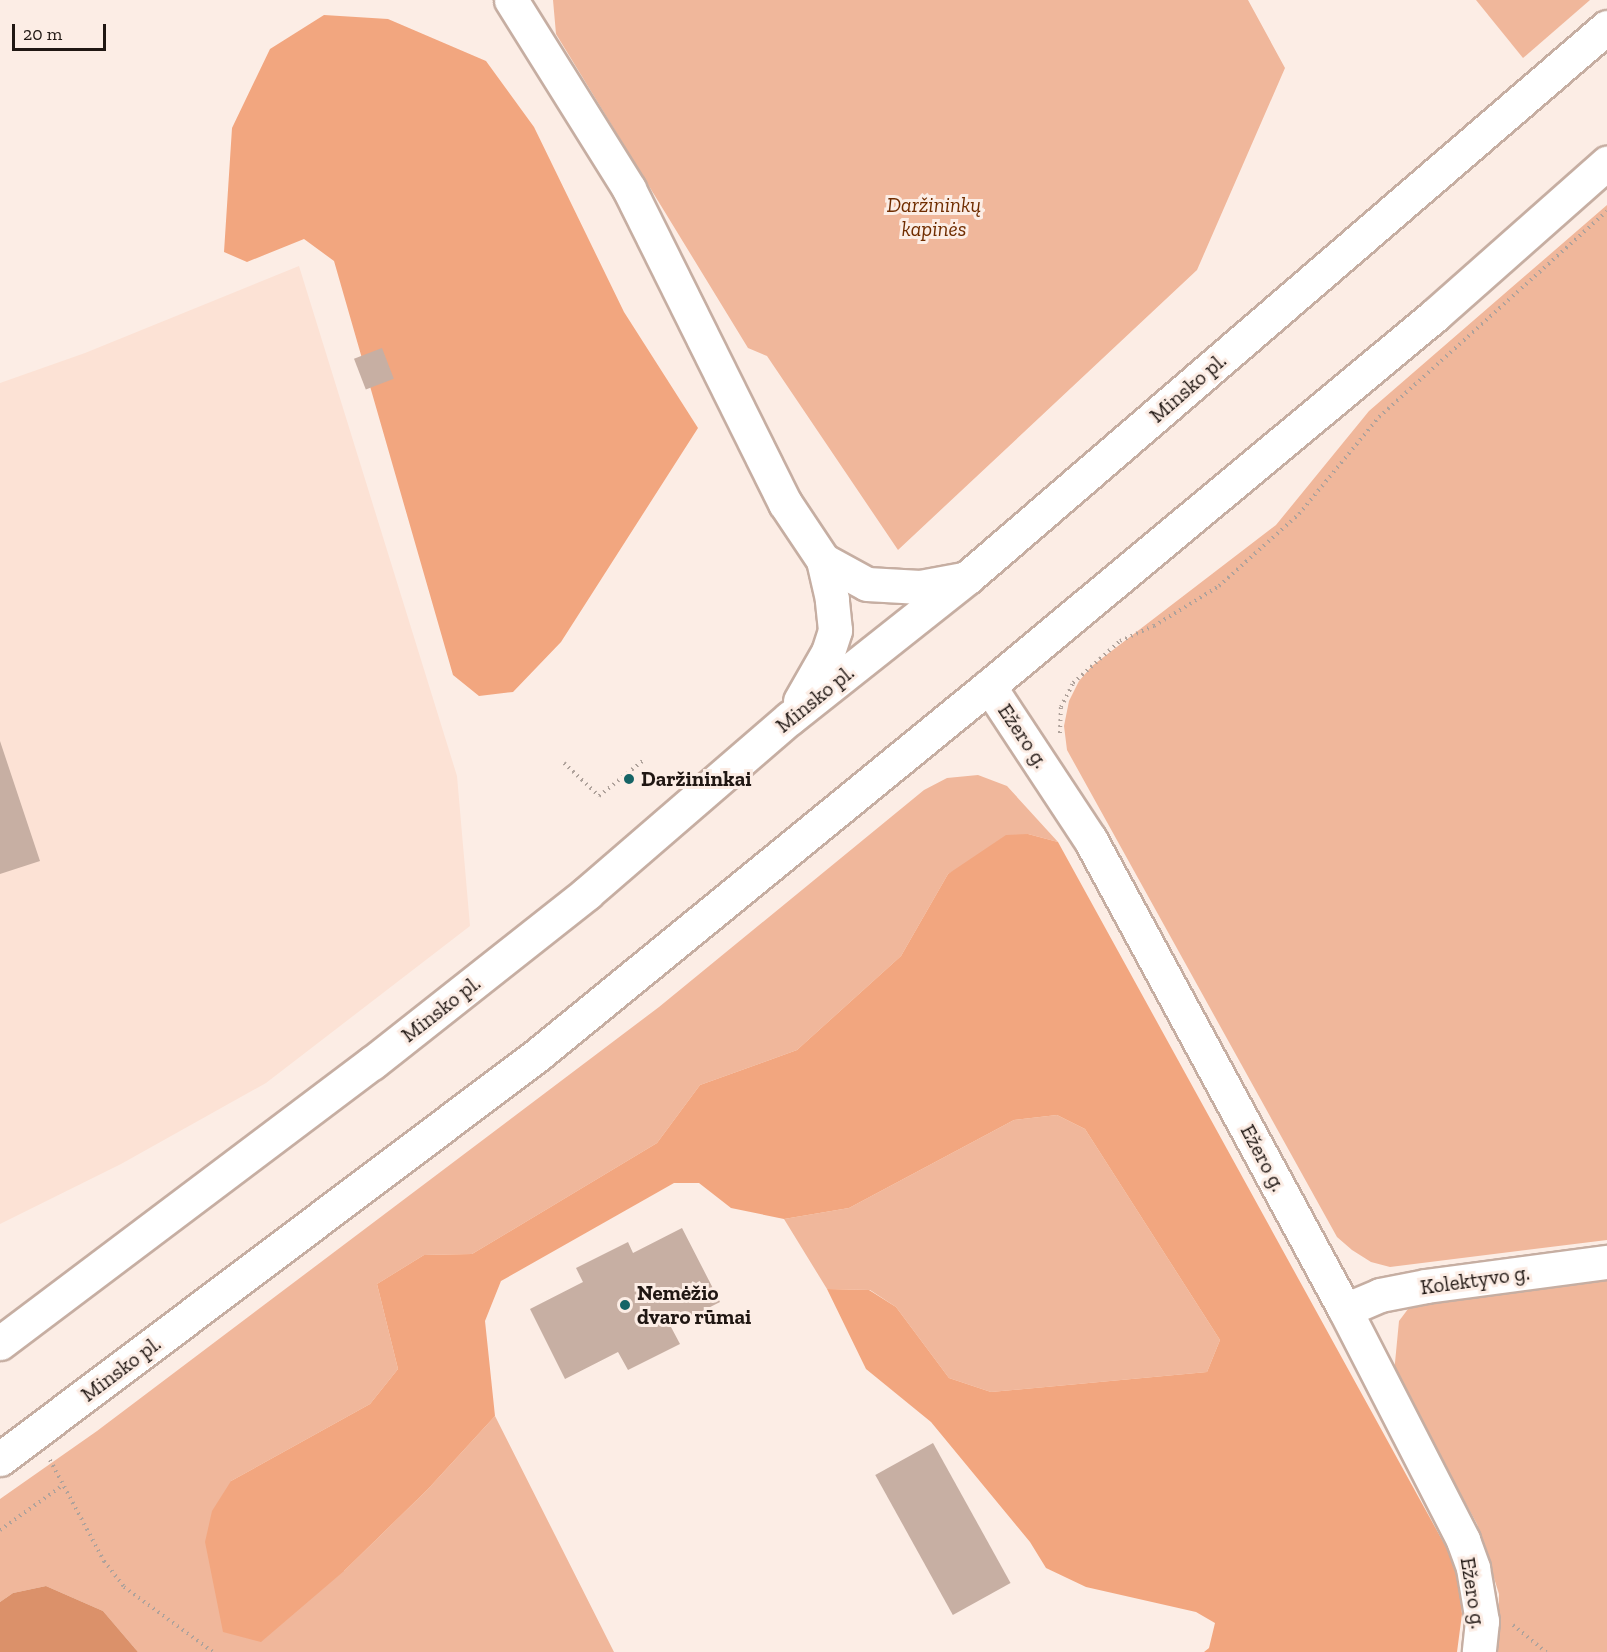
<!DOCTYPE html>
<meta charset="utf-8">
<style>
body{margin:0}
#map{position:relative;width:1607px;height:1652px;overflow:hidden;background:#fcede5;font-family:"Zilla Slab",serif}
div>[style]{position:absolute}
.built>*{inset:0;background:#fce2d5}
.green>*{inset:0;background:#f0b79b}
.forest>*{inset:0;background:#f2a67f}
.water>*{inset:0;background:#db916a}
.building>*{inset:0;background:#c7afa3;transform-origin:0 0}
.path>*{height:4px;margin-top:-2px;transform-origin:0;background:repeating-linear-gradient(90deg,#afa29b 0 1.5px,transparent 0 6px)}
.roads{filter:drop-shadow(2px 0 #c6aea2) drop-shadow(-2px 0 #c6aea2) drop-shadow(0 2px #c6aea2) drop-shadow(0 -2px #c6aea2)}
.minor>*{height:33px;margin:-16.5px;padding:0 16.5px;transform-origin:16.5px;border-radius:16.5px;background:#fff}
.highway>*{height:33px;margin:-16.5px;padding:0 16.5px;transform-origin:16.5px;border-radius:16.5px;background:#fff}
.dots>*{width:16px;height:16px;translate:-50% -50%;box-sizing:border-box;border:3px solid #fcede5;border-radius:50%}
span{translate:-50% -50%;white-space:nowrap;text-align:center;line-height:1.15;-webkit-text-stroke:6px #fcede5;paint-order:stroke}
.park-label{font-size:21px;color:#702d00;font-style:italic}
.street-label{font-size:21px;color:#201713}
.poi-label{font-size:21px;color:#201713;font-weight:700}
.left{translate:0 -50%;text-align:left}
.scale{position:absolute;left:12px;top:24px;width:94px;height:27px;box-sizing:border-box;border:3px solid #201713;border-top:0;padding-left:8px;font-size:18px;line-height:21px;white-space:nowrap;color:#201713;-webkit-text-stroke:4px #fcede5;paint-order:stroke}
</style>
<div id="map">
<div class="built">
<div style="clip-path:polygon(299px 266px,457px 776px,470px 926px,266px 1083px,121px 1164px,0 1224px,0 383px,85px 353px)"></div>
</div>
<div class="green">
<div style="clip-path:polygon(553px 0,1248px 0,1285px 68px,1197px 270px,898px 550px,767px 356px,748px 348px,556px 34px)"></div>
<div style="clip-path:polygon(1476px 0,1590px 0,1523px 58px)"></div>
<div style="clip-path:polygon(1607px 205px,1607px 1240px,1390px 1267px,1371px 1262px,1352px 1250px,1337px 1237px,1067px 750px,1064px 726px,1069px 701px,1079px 681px,1092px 666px,1276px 525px,1369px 411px)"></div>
<div style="clip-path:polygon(978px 775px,1007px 786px,1058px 842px,1028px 834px,948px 874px,901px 956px,797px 1050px,700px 1085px,657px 1143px,472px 1254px,424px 1255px,377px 1284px,398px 1369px,370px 1404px,231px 1481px,344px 1571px,428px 1489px,495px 1416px,614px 1652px,138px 1652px,103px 1611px,46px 1586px,13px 1593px,0 1602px,0 1499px,97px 1431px,659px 1007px,924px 790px,947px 778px)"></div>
<div style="clip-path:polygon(1057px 1115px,1085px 1129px,1220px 1340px,1207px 1372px,991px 1392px,949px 1378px,896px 1307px,870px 1290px,827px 1289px,784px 1219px,849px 1208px,1014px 1120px)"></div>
<div style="clip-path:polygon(1607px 1273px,1607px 1652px,1498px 1652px,1499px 1594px,1477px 1524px,1394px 1373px,1399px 1321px,1417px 1297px)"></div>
</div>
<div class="forest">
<div style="clip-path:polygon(324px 15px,388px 19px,486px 61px,534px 127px,624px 312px,698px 428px,561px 642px,513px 692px,479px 696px,453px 675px,334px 261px,304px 239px,247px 262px,224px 252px,232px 128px,270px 49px)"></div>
<div style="clip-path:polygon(1028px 834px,1058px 842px,1457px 1567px,1462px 1614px,1457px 1652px,1204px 1652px,1209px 1648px,1215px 1623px,1196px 1612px,1086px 1587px,1046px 1568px,1030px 1542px,931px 1422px,866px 1369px,827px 1289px,869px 1290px,896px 1307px,949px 1378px,991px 1392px,1207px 1372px,1220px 1340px,1085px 1129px,1057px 1115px,1014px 1120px,849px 1208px,784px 1219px,731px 1208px,699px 1183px,674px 1183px,501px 1281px,485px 1321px,495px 1416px,428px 1489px,344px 1571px,261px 1642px,223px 1632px,205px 1542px,212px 1511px,231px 1481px,370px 1404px,398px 1369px,377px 1284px,424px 1255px,472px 1254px,657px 1143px,700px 1085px,797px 1050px,901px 956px,948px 874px,1006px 835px)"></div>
</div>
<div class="water">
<div style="clip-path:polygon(46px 1586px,103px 1611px,138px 1652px,0 1652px,0 1602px,13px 1593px)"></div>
</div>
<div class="building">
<div style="left:382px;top:348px;width:33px;height:30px;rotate:69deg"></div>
<div style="clip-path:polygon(0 741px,40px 861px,0 874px)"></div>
<div style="clip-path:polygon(682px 1228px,720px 1302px,671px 1327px,680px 1344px,628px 1370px,618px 1352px,565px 1379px,530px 1309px,583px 1282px,576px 1268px,628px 1242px,633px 1253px)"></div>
<div style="left:933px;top:1443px;width:160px;height:66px;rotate:61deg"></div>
</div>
<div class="path">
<div style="left:1060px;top:733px;width:26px;rotate:-88deg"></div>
<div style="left:1061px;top:707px;width:27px;rotate:-63deg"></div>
<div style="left:1073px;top:683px;width:63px;rotate:-41.8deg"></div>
<div style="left:1120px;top:641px;width:37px;rotate:-24deg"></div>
<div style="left:1154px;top:626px;width:76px;rotate:-31.6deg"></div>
<div style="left:1219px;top:586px;width:108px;rotate:-42deg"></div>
<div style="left:1299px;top:514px;width:126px;rotate:-50.5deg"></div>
<div style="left:1379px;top:417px;width:307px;rotate:-42.1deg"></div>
<div style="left:564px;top:763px;width:48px;rotate:43.3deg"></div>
<div style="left:599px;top:796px;width:59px;rotate:-38.8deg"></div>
<div style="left:50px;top:1460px;width:115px;rotate:61.9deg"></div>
<div style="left:104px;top:1561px;width:33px;rotate:52deg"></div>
<div style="left:124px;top:1587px;width:110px;rotate:36.1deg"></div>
<div style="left:0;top:1530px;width:76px;rotate:-35.4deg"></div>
<div style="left:1513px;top:1625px;width:43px;rotate:39.3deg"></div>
</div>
<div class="roads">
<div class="minor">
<div style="left:511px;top:0;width:223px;rotate:58deg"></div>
<div style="left:629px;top:189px;width:351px;rotate:63.6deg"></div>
<div style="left:785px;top:503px;width:69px;rotate:56.3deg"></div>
<div style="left:989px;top:686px;width:183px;rotate:56.6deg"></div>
<div style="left:1090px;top:839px;width:536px;rotate:61.57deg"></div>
<div style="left:1345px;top:1310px;width:259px;rotate:62.8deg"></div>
<div style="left:1463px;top:1540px;width:30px;rotate:70deg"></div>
<div style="left:1473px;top:1568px;width:54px;rotate:80.4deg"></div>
<div style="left:1482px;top:1621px;width:31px;rotate:96deg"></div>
<div style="left:1345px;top:1310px;width:38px;rotate:-23deg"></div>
<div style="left:1380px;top:1295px;width:47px;rotate:-11.1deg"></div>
<div style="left:1426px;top:1286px;width:183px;rotate:-7.6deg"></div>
</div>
<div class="highway">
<div style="left:823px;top:560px;width:50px;rotate:28.6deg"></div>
<div style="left:867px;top:584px;width:53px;rotate:3.2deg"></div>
<div style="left:920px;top:587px;width:44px;rotate:-10.5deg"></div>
<div style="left:800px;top:701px;width:56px;rotate:-60.3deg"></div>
<div style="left:828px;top:652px;width:23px;rotate:-72deg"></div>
<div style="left:835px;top:630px;width:31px;rotate:-96deg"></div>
<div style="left:832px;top:599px;width:40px;rotate:-103deg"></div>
<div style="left:0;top:1343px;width:466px;rotate:-37deg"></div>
<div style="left:372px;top:1063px;width:274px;rotate:-38.3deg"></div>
<div style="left:587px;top:893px;width:268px;rotate:-40.8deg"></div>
<div style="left:790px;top:718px;width:227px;rotate:-38.4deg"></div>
<div style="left:968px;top:577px;width:843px;rotate:-40.72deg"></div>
<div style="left:0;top:1459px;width:671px;rotate:-36.94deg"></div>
<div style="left:536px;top:1056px;width:585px;rotate:-39.24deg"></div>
<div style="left:989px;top:686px;width:580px;rotate:-39.75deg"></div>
<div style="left:1435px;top:315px;width:230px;rotate:-41.5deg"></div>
</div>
</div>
<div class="dots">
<div style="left:629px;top:779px;background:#156466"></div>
<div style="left:625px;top:1305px;background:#156466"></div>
</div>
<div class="park-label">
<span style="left:934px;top:217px">Daržininkų<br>kapinės</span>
</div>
<div class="street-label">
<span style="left:1188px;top:388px;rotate:-41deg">Minsko pl.</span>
<span style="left:815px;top:699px;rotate:-39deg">Minsko pl.</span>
<span style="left:1023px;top:736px;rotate:56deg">Ežero g.</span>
<span style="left:441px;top:1009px;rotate:-38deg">Minsko pl.</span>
<span style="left:1263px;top:1158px;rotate:62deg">Ežero g.</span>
<span style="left:1475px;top:1280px;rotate:-8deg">Kolektyvo g.</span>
<span style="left:121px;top:1369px;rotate:-37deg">Minsko pl.</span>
<span style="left:1473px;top:1593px;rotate:81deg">Ežero g.</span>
</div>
<div class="poi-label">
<span class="left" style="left:641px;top:779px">Daržininkai</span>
<span class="left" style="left:637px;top:1305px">Nemėžio<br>dvaro rūmai</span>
</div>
<div class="scale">20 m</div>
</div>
